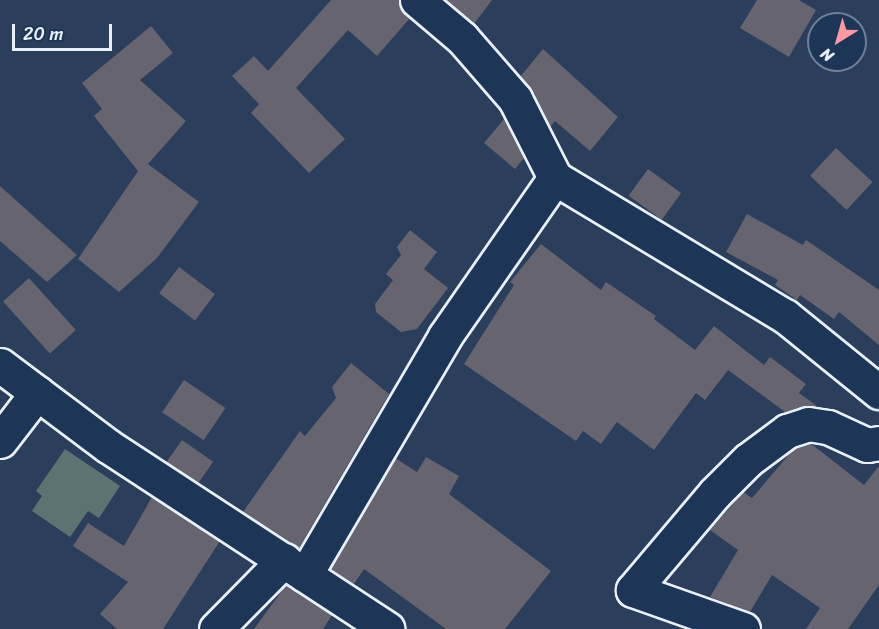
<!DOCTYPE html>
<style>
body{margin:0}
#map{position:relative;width:879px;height:629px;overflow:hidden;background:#2b3e5c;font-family:Sriracha,sans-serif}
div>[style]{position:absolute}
.green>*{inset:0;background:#5b7471}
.building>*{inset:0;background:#65646f;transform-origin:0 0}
.roads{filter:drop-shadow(2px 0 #e8f1f8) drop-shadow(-2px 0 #e8f1f8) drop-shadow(0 2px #e8f1f8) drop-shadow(0 -2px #e8f1f8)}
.minor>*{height:33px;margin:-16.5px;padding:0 16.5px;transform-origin:16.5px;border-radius:16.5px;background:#1d3557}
span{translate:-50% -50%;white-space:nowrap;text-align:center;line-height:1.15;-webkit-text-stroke:6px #1d3557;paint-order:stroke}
.north{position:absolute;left:807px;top:12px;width:60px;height:60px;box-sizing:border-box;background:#1d3557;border:2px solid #6e8097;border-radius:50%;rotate:217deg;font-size:16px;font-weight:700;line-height:24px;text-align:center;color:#e8f1f8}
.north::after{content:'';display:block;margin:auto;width:21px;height:27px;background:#ff9aa2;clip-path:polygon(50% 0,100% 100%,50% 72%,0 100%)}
.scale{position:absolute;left:12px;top:24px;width:100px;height:27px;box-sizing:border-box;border:3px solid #e8f1f8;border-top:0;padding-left:8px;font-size:18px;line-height:21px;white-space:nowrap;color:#e8f1f8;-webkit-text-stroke:4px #1d3557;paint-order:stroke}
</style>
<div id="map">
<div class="green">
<div style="clip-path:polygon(65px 449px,120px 486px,99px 518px,88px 511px,70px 537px,32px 511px,42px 496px,36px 491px)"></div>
</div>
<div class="building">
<div style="clip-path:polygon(331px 0,399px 0,410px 18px,377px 56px,348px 30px,296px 88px,345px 139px,309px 173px,251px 113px,259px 104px,232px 76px,254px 56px,268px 71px)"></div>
<div style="clip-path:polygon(446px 0,492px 0,474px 24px)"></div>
<div style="clip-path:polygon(757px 0,799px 0,816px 10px,789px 57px,740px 28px)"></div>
<div style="clip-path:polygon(151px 26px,173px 53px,140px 80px,186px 121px,148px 164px,199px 202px,157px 258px,119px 292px,78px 259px,138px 171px,94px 116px,102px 109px,82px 83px)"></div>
<div style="clip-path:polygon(543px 49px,618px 117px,590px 151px,555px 121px,550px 127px,520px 77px)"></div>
<div style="clip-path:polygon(504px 119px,524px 158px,515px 169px,484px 143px)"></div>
<div style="left:836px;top:148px;width:50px;height:38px;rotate:43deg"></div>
<div style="left:648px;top:169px;width:41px;height:33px;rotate:36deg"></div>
<div style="clip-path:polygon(0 186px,77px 255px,47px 282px,0 241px)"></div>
<div style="clip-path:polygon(747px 214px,803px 245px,806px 240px,879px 290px,879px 345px,839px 312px,834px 319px,800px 295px,797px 300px,775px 285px,778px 280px,726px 252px)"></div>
<div style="clip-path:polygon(410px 230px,437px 252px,424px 269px,448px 288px,417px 329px,401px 332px,376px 312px,375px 304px,393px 280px,386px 274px,401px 255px,397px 247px)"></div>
<div style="clip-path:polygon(541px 244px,601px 290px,606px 282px,656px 316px,654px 319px,695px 350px,714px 326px,764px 365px,770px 357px,806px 384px,799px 393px,817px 406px,785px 412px,728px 370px,705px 400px,696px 393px,654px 450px,617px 422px,601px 444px,583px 431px,576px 441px,464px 364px,514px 285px,510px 282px)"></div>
<div style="left:179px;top:267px;width:45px;height:33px;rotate:37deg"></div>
<div style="left:29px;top:278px;width:70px;height:35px;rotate:48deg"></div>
<div style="clip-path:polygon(351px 363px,389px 394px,299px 548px,243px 512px,300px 431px,305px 436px,336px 398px,332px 387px)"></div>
<div style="left:184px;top:380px;width:50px;height:39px;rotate:34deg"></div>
<div style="left:182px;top:440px;width:38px;height:27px;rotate:35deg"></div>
<div style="clip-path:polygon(810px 443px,864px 485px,879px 466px,879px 585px,848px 629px,806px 629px,820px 608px,772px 575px,750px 612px,710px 597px,738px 550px,710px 530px,743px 492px,752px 498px,792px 451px)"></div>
<div style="clip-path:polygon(426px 457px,459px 476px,449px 494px,551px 571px,505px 629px,446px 629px,364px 569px,354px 584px,330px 569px,395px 458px,417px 472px)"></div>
<div style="clip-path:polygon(152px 497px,220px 541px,163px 629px,117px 629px,100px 614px,128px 582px,73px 546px,88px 523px,124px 546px)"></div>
<div style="clip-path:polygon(286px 585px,332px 615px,323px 629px,254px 629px)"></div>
</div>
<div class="roads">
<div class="minor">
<div style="left:417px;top:0;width:59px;rotate:40.2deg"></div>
<div style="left:462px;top:38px;width:81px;rotate:49deg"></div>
<div style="left:515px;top:99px;width:89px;rotate:63.1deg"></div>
<div style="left:555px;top:178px;width:268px;rotate:31deg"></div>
<div style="left:785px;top:316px;width:121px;rotate:39deg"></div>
<div style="left:0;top:365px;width:135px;rotate:36.9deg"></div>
<div style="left:108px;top:446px;width:334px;rotate:33.2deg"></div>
<div style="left:0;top:441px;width:61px;rotate:-52.4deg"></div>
<div style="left:305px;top:575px;width:277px;rotate:-59.6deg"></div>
<div style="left:445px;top:336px;width:193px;rotate:-55.2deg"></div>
<div style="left:216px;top:629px;width:97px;rotate:-45.4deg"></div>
<div style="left:743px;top:629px;width:117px;rotate:-160.5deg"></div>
<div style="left:633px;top:590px;width:127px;rotate:-49.8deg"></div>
<div style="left:715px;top:493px;width:47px;rotate:-45deg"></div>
<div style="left:748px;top:460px;width:49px;rotate:-36.6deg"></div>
<div style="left:787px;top:431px;width:22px;rotate:-18deg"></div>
<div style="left:808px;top:424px;width:20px;rotate:9deg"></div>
<div style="left:828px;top:427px;width:43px;rotate:24.8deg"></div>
<div style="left:867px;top:445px;width:12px;rotate:-9deg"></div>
</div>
</div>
<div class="north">N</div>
<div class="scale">20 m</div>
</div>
